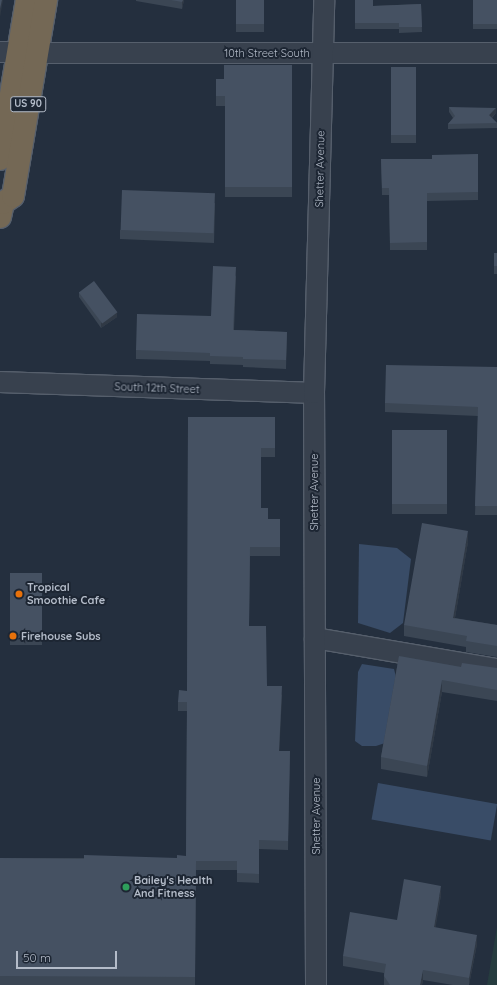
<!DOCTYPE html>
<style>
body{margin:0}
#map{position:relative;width:497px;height:985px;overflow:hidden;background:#242f3e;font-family:Quicksand,sans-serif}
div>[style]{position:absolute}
.green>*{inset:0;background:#263c3f}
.water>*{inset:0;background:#394c67;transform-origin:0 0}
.roads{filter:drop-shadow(1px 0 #565f6c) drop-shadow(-1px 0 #565f6c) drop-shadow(0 1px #565f6c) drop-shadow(0 -1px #565f6c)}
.minor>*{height:20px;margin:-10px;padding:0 10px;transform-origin:10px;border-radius:10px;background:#38414e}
.highway>*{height:22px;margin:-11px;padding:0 11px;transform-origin:11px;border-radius:11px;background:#746855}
.wall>*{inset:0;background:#3b4654;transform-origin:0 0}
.shaded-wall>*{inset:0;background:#303945}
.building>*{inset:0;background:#455162;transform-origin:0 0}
.dots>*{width:11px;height:11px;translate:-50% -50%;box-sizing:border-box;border:2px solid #1d2633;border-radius:50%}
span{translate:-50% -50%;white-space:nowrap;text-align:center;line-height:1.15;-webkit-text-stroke:4px #1d2633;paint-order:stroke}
.shield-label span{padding:1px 3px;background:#1d2633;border:1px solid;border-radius:3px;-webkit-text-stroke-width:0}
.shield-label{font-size:10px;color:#b4bcc9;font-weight:700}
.street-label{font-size:11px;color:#b4bcc9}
.poi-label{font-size:11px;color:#b4bcc9;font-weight:700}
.left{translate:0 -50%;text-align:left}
.scale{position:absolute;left:16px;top:951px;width:101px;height:18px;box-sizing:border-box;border:2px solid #b4bcc9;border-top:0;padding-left:5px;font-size:12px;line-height:14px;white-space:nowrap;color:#b4bcc9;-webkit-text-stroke:3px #1d2633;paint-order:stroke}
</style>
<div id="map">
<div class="green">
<div style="clip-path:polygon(497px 927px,497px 985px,487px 985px)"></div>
</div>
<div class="water">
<div style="clip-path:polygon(359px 544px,397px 548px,411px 559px,403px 623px,390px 633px,358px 623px)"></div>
<div style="clip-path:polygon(362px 664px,394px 669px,396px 677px,385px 743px,376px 746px,362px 746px,355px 741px,358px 672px)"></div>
<div style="left:378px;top:783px;width:121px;height:37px;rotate:10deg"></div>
</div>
<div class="roads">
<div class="minor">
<div style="left:0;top:52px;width:19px"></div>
<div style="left:37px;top:53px;width:460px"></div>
<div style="left:0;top:382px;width:314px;rotate:2deg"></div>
<div style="left:315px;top:638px;width:185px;rotate:9.7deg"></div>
<div style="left:316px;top:985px;width:592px;rotate:-90.19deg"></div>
<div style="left:314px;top:393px;width:393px;rotate:-88.5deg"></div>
</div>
<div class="highway">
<div style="left:0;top:159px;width:161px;rotate:-80.4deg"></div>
<div style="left:0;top:217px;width:14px;rotate:-78deg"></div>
<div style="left:3px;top:203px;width:12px;rotate:-35deg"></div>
<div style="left:13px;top:196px;width:199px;rotate:-80.4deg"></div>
</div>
</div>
<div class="wall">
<div style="clip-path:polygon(136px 0,184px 0,182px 9px,136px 1px)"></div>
<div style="left:236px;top:0;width:28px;height:32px"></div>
<div style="clip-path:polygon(355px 0,373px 6px,421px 4px,422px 32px,399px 33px,399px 29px,355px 29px)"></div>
<div style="left:473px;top:0;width:24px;height:29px"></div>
<div style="clip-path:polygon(292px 65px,292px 197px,225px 197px,225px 106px,216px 106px,216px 79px,224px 79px)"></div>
<div style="left:391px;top:67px;width:25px;height:76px"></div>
<div style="clip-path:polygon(449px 107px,496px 113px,492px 118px,497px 123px,497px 128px,448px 129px,448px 124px,453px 118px,449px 112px)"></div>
<div style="clip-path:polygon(478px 154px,478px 200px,427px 201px,427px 250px,390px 250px,389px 195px,382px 195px,381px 159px,432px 159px)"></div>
<div style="clip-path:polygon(215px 203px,214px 243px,120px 239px,120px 230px)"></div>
<div style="left:494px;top:253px;width:3px;height:21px"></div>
<div style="clip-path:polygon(236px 275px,234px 330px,287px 332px,286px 369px,243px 367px,243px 365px,210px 364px,210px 361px,136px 359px,136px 350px,211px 316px)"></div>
<div style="clip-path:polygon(79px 292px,117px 317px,101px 328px,79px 297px)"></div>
<div style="clip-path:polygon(497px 367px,497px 515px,475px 515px,478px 416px,385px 412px,385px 403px)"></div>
<div style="clip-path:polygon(188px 417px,275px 417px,275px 457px,261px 457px,261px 508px,268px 519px,280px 519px,280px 556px,250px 556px,249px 626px,267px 686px,282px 695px,279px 751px,290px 751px,288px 850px,259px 849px,259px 883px,237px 882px,237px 870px,196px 870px,195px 985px,0 985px,0 858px,177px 858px,186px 856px,187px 711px,178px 711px,178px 702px,187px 691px)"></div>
<div style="left:392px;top:430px;width:55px;height:84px"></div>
<div style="clip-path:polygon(468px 542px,455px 618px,497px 625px,497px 657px,466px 652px,466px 647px,404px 636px,404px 625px)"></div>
<div style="left:10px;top:573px;width:32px;height:72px"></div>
<div style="clip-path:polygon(399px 656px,461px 667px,497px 668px,497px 701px,442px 692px,427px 777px,381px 769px,381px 757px)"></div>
<div style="clip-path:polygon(441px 895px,435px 928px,477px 944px,469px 985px,453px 985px,423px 980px,422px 985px,384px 985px,384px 973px,343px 966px,343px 956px)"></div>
</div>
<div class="shaded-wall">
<div style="clip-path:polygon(2px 0,3px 0,0 17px,0 9px)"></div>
<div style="clip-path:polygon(183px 0,184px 0,182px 9px,182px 2px)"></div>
<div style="clip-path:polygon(496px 108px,496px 113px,489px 120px,489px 115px)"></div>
<div style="clip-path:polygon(117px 312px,117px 317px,101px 328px,101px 323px)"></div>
<div style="clip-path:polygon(468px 531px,468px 542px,453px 629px,453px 618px)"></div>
<div style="clip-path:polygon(442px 680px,442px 692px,427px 777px,427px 766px)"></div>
<div style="clip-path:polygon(282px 686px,282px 695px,279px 760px,279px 751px)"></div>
<div style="clip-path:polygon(441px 886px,441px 895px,434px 937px,434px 927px)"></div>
<div style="clip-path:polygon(477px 935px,477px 944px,469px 985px,469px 978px)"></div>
<div style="clip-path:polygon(423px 970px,423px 980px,422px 985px,420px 985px)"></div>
</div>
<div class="building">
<div style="clip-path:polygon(0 0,2px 0,0 9px)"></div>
<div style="clip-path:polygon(171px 0,183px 0,182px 2px)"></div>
<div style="left:236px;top:0;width:28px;height:24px"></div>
<div style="clip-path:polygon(355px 0,373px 0,373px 6px,421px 4px,422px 27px,399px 27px,399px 23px,355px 23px)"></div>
<div style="left:473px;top:0;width:24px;height:24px"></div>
<div style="clip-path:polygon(224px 65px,292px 65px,292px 187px,225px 187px,225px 96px,216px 96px,216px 79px,224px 79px)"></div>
<div style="left:391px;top:67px;width:25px;height:68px"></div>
<div style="clip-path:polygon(449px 107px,496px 108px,489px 115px,497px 123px,448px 124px,455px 116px)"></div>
<div style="clip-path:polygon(478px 154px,478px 192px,427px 193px,427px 242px,390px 243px,389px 188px,382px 188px,381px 159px,432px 159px,432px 155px)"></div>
<div style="left:122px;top:190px;width:93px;height:40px;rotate:2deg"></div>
<div style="left:494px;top:253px;width:3px;height:13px"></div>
<div style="clip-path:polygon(213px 266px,236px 267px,233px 330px,287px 332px,286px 360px,243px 359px,243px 357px,210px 356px,210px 353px,136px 350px,137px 314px,211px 316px)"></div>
<div style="left:94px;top:281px;width:39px;height:19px;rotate:53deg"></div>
<div style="clip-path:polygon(386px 365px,497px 367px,497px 506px,475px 506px,478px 407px,385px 403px)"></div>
<div style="clip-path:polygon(188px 417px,275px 417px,275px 448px,261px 448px,261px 508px,268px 508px,268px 519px,280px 519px,280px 547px,250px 547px,249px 626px,266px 626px,267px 686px,282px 686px,279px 751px,290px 751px,288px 841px,259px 840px,259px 874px,237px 873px,237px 861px,196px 861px,195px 977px,0 976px,0 858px,84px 859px,84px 855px,177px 858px,177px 855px,186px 856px,187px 702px,178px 702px,179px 690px,187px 691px)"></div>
<div style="left:392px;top:430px;width:55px;height:74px"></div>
<div style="clip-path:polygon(422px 523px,468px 531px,453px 618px,497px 625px,497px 646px,466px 641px,467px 636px,404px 625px)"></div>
<div style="left:10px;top:573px;width:32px;height:65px"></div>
<div style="clip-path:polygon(399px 656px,461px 667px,462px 663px,497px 668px,497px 690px,442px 680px,427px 766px,381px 757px)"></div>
<div style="clip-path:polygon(404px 879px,441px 886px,434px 927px,477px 935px,469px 978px,423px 970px,420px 985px,390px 985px,384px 976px,386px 964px,343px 956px,350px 912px,397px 920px)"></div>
</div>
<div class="dots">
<div style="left:19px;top:594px;background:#e8710a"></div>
<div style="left:13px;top:636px;background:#e8710a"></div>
<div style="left:126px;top:887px;background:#2e9e5b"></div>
</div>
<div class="shield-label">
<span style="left:28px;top:104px">US 90</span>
</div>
<div class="street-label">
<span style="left:267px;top:53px">10th Street South</span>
<span style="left:320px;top:169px;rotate:-89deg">Shetter Avenue</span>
<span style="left:157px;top:388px;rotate:2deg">South 12th Street</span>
<span style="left:314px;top:492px;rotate:-90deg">Shetter Avenue</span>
<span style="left:316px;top:816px;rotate:-90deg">Shetter Avenue</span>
</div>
<div class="poi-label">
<span class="left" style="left:27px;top:594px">Tropical<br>Smoothie Cafe</span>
<span class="left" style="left:21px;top:636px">Firehouse Subs</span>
<span class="left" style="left:134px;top:887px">Bailey's Health<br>And Fitness</span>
</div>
<div class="scale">50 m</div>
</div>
